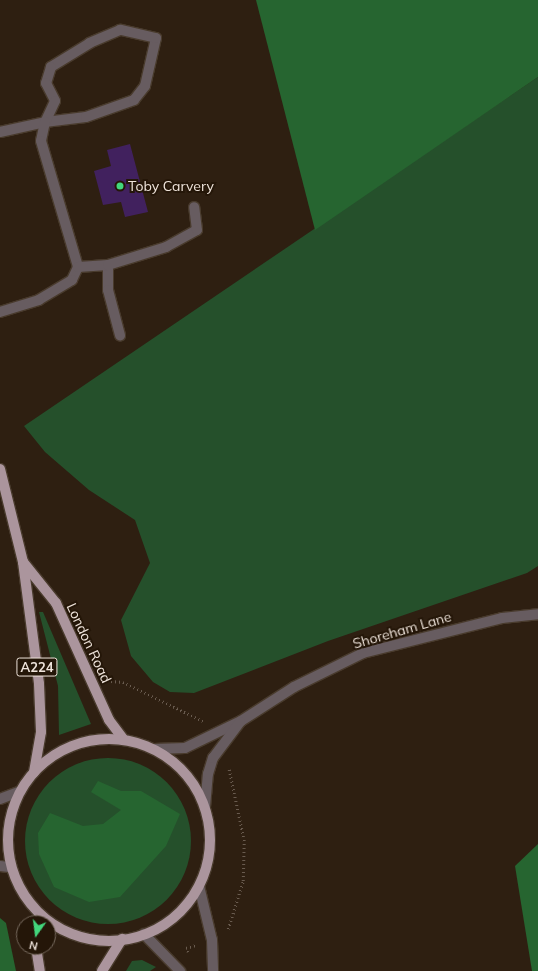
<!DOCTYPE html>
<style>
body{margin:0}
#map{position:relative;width:538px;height:971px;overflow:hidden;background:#2e1f11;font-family:Mulish,sans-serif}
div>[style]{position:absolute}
.green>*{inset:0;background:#25502b}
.round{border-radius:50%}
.forest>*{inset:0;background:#266530}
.building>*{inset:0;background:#41215e}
.path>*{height:2.5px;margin-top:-1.25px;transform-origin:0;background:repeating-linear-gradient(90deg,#695b4f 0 1px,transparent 0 4px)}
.roads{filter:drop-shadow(1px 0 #493b2d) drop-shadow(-1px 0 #493b2d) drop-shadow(0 1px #493b2d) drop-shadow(0 -1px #493b2d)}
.service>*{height:10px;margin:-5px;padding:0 5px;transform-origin:5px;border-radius:5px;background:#675c60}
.minor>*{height:10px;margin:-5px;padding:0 5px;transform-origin:5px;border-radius:5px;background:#675c60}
.tertiary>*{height:10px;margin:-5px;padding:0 5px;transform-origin:5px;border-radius:5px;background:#675c60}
.primary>*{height:10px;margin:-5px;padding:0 5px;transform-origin:5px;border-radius:5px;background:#ab959d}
.primary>.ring{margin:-5px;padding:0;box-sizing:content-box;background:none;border:10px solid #ab959d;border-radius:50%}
.dots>*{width:11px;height:11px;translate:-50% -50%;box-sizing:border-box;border:2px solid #241608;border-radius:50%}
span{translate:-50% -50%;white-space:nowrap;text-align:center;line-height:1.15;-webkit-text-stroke:4px #241608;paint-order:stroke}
.shield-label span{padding:1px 3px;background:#241608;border:1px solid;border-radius:3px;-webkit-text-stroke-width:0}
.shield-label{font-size:13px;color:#efe4db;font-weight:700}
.poi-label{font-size:14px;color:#efe4db}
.left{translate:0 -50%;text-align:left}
.street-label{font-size:14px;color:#efe4db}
.north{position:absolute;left:16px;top:915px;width:40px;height:40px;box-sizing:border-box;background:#241608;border:1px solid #75685c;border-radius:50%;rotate:194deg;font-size:11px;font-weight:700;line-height:16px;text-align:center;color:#efe4db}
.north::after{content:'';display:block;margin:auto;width:14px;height:18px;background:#42d77c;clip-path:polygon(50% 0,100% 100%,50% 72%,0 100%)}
</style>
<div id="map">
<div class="green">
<div style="clip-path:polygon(538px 77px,538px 566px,527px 573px,328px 641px,194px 693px,170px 692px,153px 682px,131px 656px,121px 620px,150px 563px,135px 520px,89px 490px,45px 452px,24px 426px)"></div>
<div style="clip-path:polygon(39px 612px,43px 612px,91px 724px,59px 735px,58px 686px)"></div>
<div class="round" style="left:25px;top:758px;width:166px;height:166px"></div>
<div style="clip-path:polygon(142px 960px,156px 967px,150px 971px,126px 971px,132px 961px)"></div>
</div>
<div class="forest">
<div style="clip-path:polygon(256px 0,538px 0,538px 77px,315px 230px)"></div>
<div style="clip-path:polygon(98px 781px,121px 791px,141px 791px,180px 814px,166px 846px,120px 897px,89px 902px,54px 887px,39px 854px,38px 833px,50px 813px,83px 826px,103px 824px,121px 810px,91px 792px)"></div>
<div style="clip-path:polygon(538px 844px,538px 971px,532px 971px,515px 866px)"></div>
<div style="clip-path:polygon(0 918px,6px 923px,16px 971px,0 971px)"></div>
</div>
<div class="building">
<div style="clip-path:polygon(130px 144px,148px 212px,125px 217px,121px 202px,103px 205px,94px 171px,111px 166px,107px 150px)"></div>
</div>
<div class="path">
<div style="left:111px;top:681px;width:12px;rotate:5deg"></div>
<div style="left:123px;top:682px;width:89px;rotate:26deg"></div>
<div style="left:228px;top:929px;width:50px;rotate:-72.6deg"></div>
<div style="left:243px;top:881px;width:40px;rotate:-88.6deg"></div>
<div style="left:244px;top:841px;width:73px;rotate:-101.9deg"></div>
<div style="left:188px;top:952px;width:4px;rotate:-117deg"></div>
<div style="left:186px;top:948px;width:10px;rotate:-17deg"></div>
</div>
<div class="roads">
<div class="service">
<div style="left:0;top:132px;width:46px;rotate:-12.5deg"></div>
<div style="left:45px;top:122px;width:41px;rotate:-7deg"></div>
<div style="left:86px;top:117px;width:51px;rotate:-19.5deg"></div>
<div style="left:134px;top:100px;width:18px;rotate:-52deg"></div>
<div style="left:145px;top:86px;width:49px;rotate:-77.1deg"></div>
<div style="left:156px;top:38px;width:37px;rotate:-167deg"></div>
<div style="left:120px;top:30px;width:33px;rotate:157deg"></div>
<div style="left:90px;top:43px;width:46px;rotate:148.4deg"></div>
<div style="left:51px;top:67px;width:17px;rotate:107deg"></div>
<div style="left:46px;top:83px;width:20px;rotate:63deg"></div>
<div style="left:55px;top:101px;width:23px;rotate:115deg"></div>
<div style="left:45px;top:122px;width:19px;rotate:102deg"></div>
<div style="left:41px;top:141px;width:131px;rotate:73.6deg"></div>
<div style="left:78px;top:267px;width:14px;rotate:115deg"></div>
<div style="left:72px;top:280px;width:39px;rotate:149deg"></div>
<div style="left:39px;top:300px;width:41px;rotate:162.9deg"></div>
<div style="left:108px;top:265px;width:25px;rotate:90deg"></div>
<div style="left:108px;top:290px;width:47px;rotate:75.1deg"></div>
<div style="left:78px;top:267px;width:30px;rotate:-4deg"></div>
<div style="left:108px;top:265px;width:61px;rotate:-17.2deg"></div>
<div style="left:166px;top:247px;width:35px;rotate:-29deg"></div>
<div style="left:197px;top:230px;width:23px;rotate:-97deg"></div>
</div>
<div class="minor">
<div style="left:0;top:799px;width:22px;rotate:-21deg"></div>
<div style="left:0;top:866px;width:9px;rotate:6deg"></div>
</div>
<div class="tertiary">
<div style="left:154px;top:749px;width:31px;rotate:-2deg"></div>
<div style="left:185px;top:748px;width:62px;rotate:-25.7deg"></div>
<div style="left:241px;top:721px;width:63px;rotate:-32.7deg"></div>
<div style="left:294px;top:687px;width:77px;rotate:-26.2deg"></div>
<div style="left:363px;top:653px;width:143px;rotate:-14.1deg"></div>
<div style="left:502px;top:618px;width:36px;rotate:-6deg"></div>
<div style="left:205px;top:807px;width:33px;rotate:-85deg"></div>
<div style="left:208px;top:774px;width:17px;rotate:-73deg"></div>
<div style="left:213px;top:758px;width:45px;rotate:-53.1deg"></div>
<div style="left:199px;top:886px;width:56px;rotate:76.5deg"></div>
<div style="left:212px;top:940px;width:31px;rotate:88deg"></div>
<div style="left:144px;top:934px;width:52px;rotate:45.8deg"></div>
</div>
<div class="primary">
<div style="left:0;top:469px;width:96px;rotate:76.1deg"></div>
<div style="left:23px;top:562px;width:123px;rotate:82.5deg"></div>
<div style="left:39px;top:684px;width:48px;rotate:87.6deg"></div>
<div style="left:41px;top:732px;width:41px;rotate:99.9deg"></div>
<div style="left:23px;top:562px;width:53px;rotate:51.2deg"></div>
<div style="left:56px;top:603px;width:128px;rotate:65.6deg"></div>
<div style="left:109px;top:720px;width:25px;rotate:53deg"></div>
<div class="ring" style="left:8px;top:739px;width:192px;height:192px"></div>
<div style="left:36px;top:947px;width:24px;rotate:81deg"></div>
<div style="left:102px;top:971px;width:38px;rotate:-58deg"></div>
</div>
</div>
<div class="dots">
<div style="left:120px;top:186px;background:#42d77c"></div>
</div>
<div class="shield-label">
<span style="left:37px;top:667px">A224</span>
</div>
<div class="poi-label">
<span class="left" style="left:128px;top:186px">Toby Carvery</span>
</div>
<div class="street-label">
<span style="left:402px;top:630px;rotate:-16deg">Shoreham Lane</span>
<span style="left:89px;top:643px;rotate:65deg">London Road</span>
</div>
<div class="north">N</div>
</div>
